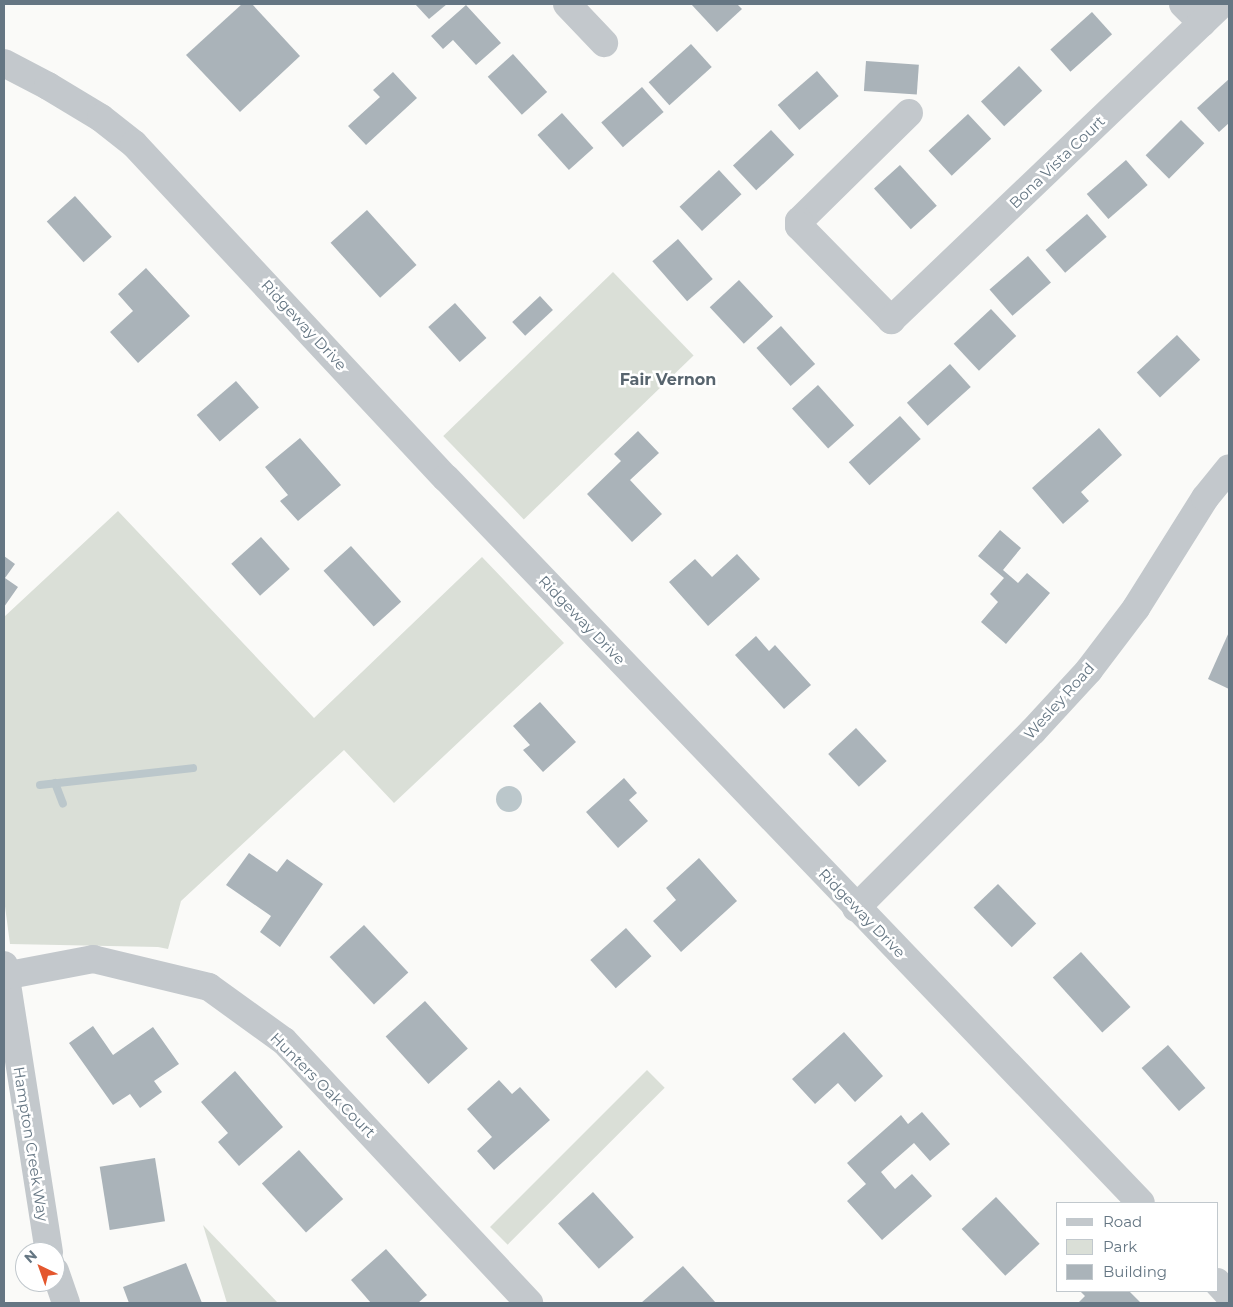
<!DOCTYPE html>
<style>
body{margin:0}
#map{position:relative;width:1233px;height:1307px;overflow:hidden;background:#fafaf8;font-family:Montserrat,sans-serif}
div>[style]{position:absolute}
.green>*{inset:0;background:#dadfd7;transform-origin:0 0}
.water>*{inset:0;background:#bbc7cb}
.round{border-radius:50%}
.stream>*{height:8px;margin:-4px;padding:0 4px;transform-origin:4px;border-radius:4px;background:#bbc7cb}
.building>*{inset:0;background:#aab3b9;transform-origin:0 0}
.minor>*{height:28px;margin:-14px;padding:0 14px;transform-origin:14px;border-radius:14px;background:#c3c8cc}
span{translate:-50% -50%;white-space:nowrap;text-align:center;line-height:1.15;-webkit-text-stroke:5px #fff;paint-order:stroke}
.street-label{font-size:15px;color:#657683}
.neighbourhood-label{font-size:16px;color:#57646e;font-weight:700}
.frame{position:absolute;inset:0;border:5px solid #657683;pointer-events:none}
.legend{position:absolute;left:1056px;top:1202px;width:162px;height:90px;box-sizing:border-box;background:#fff;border:1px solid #c1c8cd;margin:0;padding:6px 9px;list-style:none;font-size:15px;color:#657683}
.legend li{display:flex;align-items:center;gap:10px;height:25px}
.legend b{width:25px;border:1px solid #c1c8cd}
.north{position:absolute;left:15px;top:1242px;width:50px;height:50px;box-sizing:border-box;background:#fff;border:1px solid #c1c8cd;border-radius:50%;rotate:318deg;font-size:14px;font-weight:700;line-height:20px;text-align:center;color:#657683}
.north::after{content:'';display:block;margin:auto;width:18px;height:22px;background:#e4572e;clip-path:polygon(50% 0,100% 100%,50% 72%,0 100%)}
</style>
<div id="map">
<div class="green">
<div style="left:613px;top:272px;width:116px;height:236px;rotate:46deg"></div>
<div style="clip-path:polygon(118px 511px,314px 718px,482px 557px,564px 643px,394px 803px,344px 750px,181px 901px,168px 949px,158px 947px,10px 944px,4px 899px,4px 617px)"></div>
<div style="left:647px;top:1070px;width:25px;height:222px;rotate:45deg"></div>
<div style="clip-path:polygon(203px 1225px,278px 1303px,227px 1303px)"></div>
</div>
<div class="water">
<div class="round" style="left:496px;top:786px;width:26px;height:26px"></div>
</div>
<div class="stream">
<div style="left:55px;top:783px;width:22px;rotate:69deg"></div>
<div style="left:40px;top:785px;width:154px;rotate:-6.3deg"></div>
</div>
<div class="building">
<div style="clip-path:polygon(242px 4px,252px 4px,300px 56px,240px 112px,186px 55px)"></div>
<div style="clip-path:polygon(415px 4px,447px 4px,429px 19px)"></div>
<div style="clip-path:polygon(691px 4px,737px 4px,742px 9px,717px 32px)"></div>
<div style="clip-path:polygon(466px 5px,501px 43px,476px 65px,453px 40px,443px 49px,431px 36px)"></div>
<div style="left:1092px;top:12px;width:30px;height:56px;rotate:48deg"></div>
<div style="left:691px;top:44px;width:31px;height:57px;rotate:48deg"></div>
<div style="left:513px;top:54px;width:51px;height:34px;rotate:48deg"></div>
<div style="left:866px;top:61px;width:53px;height:30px;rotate:4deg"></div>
<div style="left:1019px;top:66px;width:34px;height:52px;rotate:47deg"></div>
<div style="left:817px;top:71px;width:33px;height:52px;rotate:49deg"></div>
<div style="clip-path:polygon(393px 72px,417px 98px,366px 145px,348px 126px,380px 97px,373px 90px)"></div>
<div style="clip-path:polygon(1229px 79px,1229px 123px,1219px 132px,1197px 108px)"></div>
<div style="left:642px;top:87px;width:33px;height:54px;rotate:49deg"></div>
<div style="left:562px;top:113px;width:47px;height:33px;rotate:48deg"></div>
<div style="left:968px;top:114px;width:34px;height:54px;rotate:47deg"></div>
<div style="left:1181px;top:120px;width:33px;height:50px;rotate:45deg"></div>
<div style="left:771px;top:130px;width:34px;height:52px;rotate:47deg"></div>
<div style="left:1126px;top:160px;width:33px;height:52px;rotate:49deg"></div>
<div style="left:900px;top:165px;width:55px;height:35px;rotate:48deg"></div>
<div style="left:719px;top:170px;width:33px;height:54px;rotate:47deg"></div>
<div style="left:75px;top:196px;width:55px;height:38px;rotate:48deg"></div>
<div style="left:367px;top:210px;width:74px;height:49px;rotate:48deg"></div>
<div style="left:1087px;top:214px;width:30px;height:55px;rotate:49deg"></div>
<div style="left:678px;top:239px;width:53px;height:34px;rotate:49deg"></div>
<div style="left:1028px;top:256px;width:35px;height:51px;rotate:49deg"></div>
<div style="clip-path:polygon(146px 268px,190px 316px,138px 363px,110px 332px,133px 311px,118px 294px)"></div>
<div style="left:739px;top:280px;width:50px;height:40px;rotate:47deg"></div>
<div style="left:540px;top:296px;width:19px;height:38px;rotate:47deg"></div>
<div style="left:455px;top:303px;width:47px;height:36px;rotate:48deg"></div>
<div style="left:991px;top:309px;width:37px;height:51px;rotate:47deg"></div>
<div style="left:781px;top:326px;width:51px;height:33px;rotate:48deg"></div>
<div style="left:1177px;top:335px;width:34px;height:55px;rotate:47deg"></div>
<div style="left:950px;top:364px;width:31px;height:58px;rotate:48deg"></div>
<div style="left:236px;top:381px;width:35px;height:52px;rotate:49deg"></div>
<div style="left:818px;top:385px;width:54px;height:35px;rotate:48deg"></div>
<div style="left:900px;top:416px;width:31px;height:69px;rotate:48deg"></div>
<div style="clip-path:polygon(1099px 428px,1122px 455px,1081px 492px,1089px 501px,1063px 524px,1032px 488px)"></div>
<div style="clip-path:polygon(638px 431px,659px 453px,630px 480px,662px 514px,632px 542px,587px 494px,621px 461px,614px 454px)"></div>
<div style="clip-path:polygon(300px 438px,341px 485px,298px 521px,280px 501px,288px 495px,265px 467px)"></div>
<div style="clip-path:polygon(1000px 530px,1021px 548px,1003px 570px,1018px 583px,1027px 573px,1050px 593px,1006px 644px,981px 622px,998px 602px,990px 594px,1004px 578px,978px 556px)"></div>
<div style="left:261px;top:537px;width:43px;height:40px;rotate:48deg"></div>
<div style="left:351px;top:546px;width:75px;height:37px;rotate:48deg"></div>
<div style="clip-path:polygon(737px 554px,760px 579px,708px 626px,669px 582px,695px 559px,712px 577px)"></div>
<div style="clip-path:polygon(4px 556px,15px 564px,5px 578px,18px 587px,4px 607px)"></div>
<div style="clip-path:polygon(1229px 632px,1229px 689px,1208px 679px)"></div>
<div style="clip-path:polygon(756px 636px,769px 651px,775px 645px,811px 685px,784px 709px,735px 655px)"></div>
<div style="clip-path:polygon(540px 702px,576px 742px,543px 772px,523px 750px,530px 745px,513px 726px)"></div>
<div style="left:856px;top:728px;width:45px;height:38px;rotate:47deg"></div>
<div style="clip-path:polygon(624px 778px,637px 793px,629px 800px,648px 821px,618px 848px,586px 812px)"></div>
<div style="clip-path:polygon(249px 853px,277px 872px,287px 859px,323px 884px,280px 947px,260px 932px,271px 916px,226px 885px)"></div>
<div style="clip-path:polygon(699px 858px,737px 901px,681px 952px,653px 921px,676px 900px,666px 888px)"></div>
<div style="left:998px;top:884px;width:55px;height:34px;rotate:46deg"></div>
<div style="left:364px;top:925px;width:65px;height:47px;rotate:47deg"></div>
<div style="left:626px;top:928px;width:38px;height:48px;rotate:48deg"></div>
<div style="left:1081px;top:952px;width:74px;height:38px;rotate:48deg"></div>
<div style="left:425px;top:1001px;width:64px;height:53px;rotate:48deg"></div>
<div style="clip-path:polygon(93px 1026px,113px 1055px,153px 1027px,179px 1064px,154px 1081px,162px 1092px,140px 1108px,130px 1094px,113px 1105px,69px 1043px)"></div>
<div style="clip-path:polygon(844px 1032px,883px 1076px,855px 1102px,838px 1083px,815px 1104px,792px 1079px)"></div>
<div style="left:1168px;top:1045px;width:57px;height:35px;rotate:49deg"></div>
<div style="clip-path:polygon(235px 1071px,283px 1127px,239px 1166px,218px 1142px,228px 1133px,201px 1102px)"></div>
<div style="clip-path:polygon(499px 1080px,512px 1094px,520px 1087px,550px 1120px,494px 1170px,477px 1151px,492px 1137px,467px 1109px)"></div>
<div style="clip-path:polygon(922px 1112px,950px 1144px,930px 1161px,914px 1143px,881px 1172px,895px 1189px,912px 1174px,932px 1196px,882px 1240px,847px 1201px,866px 1184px,847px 1163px,901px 1115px,908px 1124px)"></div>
<div style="left:299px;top:1150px;width:66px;height:50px;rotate:48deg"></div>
<div style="left:155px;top:1158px;width:64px;height:56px;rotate:81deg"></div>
<div style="left:593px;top:1192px;width:61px;height:47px;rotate:48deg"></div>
<div style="left:996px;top:1197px;width:64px;height:47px;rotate:47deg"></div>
<div style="clip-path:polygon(386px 1249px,427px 1295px,418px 1303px,371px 1303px,351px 1280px)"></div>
<div style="clip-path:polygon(186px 1263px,202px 1303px,129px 1303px,123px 1287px)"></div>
<div style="clip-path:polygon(683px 1266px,716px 1303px,641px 1303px)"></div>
<div style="clip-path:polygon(1080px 1291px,1129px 1291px,1141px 1303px,1078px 1303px,1085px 1296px)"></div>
</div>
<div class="minor">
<div style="left:567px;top:4px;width:54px;rotate:46.5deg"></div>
<div style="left:1183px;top:4px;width:27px;rotate:45deg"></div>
<div style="left:4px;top:63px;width:50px;rotate:27.6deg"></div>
<div style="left:48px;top:86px;width:62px;rotate:31.1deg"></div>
<div style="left:101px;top:118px;width:42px;rotate:38.2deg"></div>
<div style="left:134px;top:144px;width:457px;rotate:47deg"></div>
<div style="left:446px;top:478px;width:1004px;rotate:46.21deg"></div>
<div style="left:909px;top:113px;width:154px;rotate:135.5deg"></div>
<div style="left:799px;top:221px;width:5px;rotate:90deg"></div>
<div style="left:799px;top:226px;width:132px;rotate:45.6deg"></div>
<div style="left:891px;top:320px;width:458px;rotate:-43.7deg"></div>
<div style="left:856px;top:908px;width:250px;rotate:-45deg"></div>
<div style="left:1033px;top:731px;width:83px;rotate:-47.4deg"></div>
<div style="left:1089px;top:670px;width:78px;rotate:-52.8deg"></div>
<div style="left:1136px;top:608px;width:130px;rotate:-57.9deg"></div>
<div style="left:1205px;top:498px;width:38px;rotate:-51deg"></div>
<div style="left:4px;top:965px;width:291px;rotate:81.1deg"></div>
<div style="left:4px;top:976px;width:91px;rotate:-10.8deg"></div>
<div style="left:93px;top:959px;width:119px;rotate:13.6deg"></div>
<div style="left:209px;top:987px;width:92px;rotate:35.8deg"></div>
<div style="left:284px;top:1041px;width:359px;rotate:46.9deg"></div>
<div style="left:55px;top:1271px;width:34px;rotate:71deg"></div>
<div style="left:1217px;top:1282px;width:18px;rotate:47deg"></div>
</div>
<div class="street-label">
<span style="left:1057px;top:162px;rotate:-44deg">Bona Vista Court</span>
<span style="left:304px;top:325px;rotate:47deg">Ridgeway Drive</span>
<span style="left:582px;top:620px;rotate:46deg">Ridgeway Drive</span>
<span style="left:1059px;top:701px;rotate:-48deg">Wesley Road</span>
<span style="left:862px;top:913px;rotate:46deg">Ridgeway Drive</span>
<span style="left:323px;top:1085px;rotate:45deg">Hunters Oak Court</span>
<span style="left:31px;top:1144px;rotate:81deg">Hampton Creek Way</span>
</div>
<div class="neighbourhood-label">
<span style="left:668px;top:380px">Fair Vernon</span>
</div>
<div class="frame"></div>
<ul class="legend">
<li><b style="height:6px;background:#c3c8cc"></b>Road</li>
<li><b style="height:14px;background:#dadfd7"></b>Park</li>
<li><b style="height:14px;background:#aab3b9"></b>Building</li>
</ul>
<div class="north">N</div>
</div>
